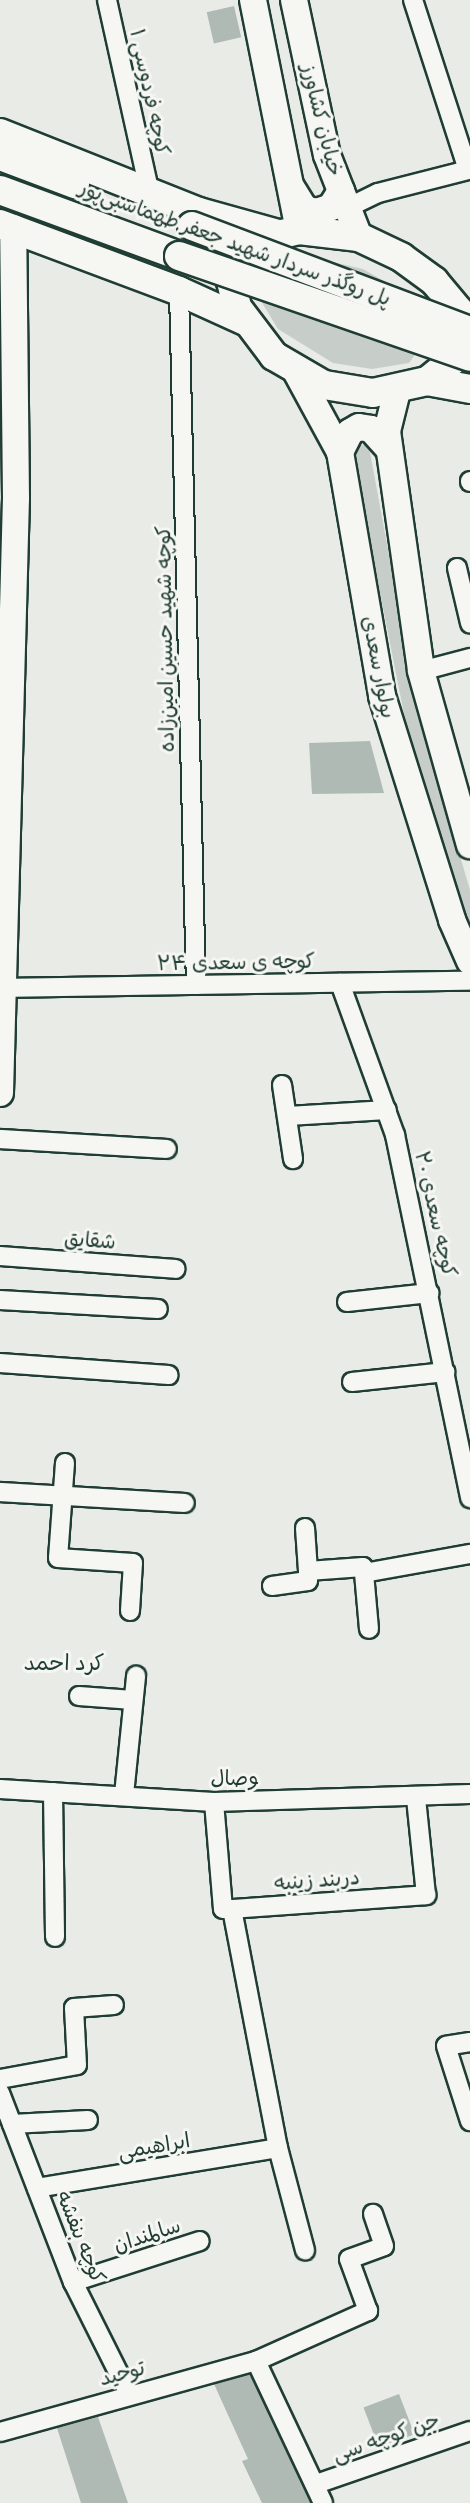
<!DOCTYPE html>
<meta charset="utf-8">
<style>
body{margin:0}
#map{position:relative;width:470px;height:2503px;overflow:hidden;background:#e9ebe7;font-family:Delius,"Playpen Sans Arabic",sans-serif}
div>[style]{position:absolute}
.green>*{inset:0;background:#c7cec9}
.building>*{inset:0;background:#b0bab5;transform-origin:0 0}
.roads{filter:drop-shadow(2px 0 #1f3d34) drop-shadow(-2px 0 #1f3d34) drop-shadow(0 2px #1f3d34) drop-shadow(0 -2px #1f3d34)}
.street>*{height:18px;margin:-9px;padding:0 9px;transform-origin:9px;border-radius:9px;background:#f6f6f2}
.secondary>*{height:26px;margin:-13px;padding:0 13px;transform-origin:13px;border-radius:13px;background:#f6f6f2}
.primary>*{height:28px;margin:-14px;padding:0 14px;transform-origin:14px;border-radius:14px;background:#f6f6f2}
.bridges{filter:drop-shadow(2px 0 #1f3d34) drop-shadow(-2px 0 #1f3d34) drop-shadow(0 2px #1f3d34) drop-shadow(0 -2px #1f3d34)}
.primary-bridge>*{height:28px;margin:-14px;padding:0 14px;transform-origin:14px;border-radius:14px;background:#f6f6f2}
span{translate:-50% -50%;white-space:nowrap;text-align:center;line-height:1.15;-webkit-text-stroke:6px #f6f6f2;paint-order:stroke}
.street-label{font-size:21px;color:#1f3d34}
.neighbourhood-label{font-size:22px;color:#1f3d34}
</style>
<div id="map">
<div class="green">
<div style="clip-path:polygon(302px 255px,363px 269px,401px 291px,417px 352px,409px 363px,372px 369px,333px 363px,278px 329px,261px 301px,258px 276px,264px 265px)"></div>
<div style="clip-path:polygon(364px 445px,370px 452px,418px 713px,470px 890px,470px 930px,441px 850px,405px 719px,354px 461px,356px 446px)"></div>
</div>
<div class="building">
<div style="left:234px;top:6px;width:32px;height:28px;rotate:77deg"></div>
<div style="clip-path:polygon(370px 741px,384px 793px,312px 794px,309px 743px)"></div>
<div style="clip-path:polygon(250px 2374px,311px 2503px,262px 2503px,242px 2461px,248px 2459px,214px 2384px)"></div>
<div style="left:399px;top:2394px;width:43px;height:38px;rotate:69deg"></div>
<div style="clip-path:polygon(98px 2417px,128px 2503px,81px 2503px,57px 2428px)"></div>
</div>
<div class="roads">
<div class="street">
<div style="left:107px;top:0;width:199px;rotate:77.5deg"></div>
<div style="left:347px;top:208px;width:34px;rotate:-26deg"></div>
<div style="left:378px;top:193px;width:93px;rotate:-14.3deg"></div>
<div style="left:468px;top:170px;width:179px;rotate:-107.9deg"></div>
<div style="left:179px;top:291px;width:694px;rotate:88.6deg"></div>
<div style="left:470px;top:481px;width:1px;rotate:90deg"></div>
<div style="left:457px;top:568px;width:57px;rotate:76.7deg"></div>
<div style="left:421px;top:671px;width:51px;rotate:-14.9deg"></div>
<div style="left:340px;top:983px;width:162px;rotate:70.1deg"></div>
<div style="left:395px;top:1135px;width:371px;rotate:78.3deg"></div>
<div style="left:2px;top:988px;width:468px;rotate:-0.9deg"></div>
<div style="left:282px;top:1085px;width:75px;rotate:81.5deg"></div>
<div style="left:288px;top:1116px;width:99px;rotate:-3.5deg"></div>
<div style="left:0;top:1139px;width:167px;rotate:3.4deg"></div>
<div style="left:0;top:1256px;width:176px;rotate:4.2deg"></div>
<div style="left:0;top:1300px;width:158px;rotate:3.3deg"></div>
<div style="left:347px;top:1302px;width:83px;rotate:-6.2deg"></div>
<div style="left:0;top:1363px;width:169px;rotate:4.1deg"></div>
<div style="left:352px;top:1382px;width:94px;rotate:-6.1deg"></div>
<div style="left:65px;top:1463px;width:95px;rotate:94.2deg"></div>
<div style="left:58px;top:1558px;width:75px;rotate:3.8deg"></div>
<div style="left:133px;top:1563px;width:48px;rotate:93.6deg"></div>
<div style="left:0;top:1492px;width:185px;rotate:3.4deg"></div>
<div style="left:305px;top:1528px;width:43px;rotate:86deg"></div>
<div style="left:364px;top:1573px;width:56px;rotate:84.9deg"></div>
<div style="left:272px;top:1586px;width:36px;rotate:-8deg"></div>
<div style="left:308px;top:1581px;width:10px;rotate:-90deg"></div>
<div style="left:308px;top:1571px;width:55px;rotate:-4.2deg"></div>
<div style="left:363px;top:1567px;width:6px;rotate:81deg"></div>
<div style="left:364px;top:1573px;width:108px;rotate:-10.2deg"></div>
<div style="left:79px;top:1696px;width:54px;rotate:4.2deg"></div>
<div style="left:0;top:1789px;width:214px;rotate:3.5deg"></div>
<div style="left:214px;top:1802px;width:256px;rotate:-1.8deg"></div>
<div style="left:53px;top:1792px;width:145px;rotate:89.2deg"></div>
<div style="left:124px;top:1795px;width:120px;rotate:-84.2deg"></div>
<div style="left:214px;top:1802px;width:107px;rotate:85.2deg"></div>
<div style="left:223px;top:1909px;width:9px"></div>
<div style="left:232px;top:1909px;width:195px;rotate:-4.1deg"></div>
<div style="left:426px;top:1895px;width:97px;rotate:-95.9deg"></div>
<div style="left:470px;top:2042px;width:24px;rotate:171deg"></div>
<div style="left:446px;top:2046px;width:79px;rotate:72.3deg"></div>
<div style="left:0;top:2079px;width:78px;rotate:-10.3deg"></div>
<div style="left:77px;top:2065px;width:57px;rotate:-93deg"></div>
<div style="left:74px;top:2008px;width:40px;rotate:-4.3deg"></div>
<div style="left:0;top:2093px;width:203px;rotate:68.9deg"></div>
<div style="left:73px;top:2282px;width:125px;rotate:63.4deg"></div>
<div style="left:12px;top:2124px;width:76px;rotate:-3deg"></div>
<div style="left:278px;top:2148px;width:106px;rotate:75.2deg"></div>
<div style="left:37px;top:2188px;width:244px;rotate:-9.4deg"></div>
<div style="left:278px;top:2148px;width:243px;rotate:-100.9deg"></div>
<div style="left:73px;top:2282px;width:133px;rotate:-17.9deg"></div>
<div style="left:256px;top:2361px;width:157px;rotate:64.7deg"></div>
<div style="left:0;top:2432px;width:266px;rotate:-15.5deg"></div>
<div style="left:256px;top:2361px;width:123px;rotate:-24.1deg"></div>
<div style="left:368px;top:2311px;width:55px;rotate:-110.1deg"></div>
<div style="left:349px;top:2259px;width:37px;rotate:-20deg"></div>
<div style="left:384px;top:2246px;width:34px;rotate:-109deg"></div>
<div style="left:316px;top:2484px;width:163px;rotate:-19deg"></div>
</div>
<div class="secondary">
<div style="left:253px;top:0;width:235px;rotate:78.7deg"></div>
<div style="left:294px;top:0;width:158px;rotate:78deg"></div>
<div style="left:327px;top:155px;width:88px;rotate:68.7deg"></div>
<div style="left:291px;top:187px;width:26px;rotate:58deg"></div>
<div style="left:305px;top:209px;width:11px;rotate:15deg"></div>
<div style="left:316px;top:212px;width:16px;rotate:-18deg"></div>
<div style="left:331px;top:207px;width:19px;rotate:-58deg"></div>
<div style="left:297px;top:373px;width:90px;rotate:61.4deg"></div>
<div style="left:340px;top:452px;width:248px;rotate:80.2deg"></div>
<div style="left:382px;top:696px;width:235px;rotate:72.6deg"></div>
<div style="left:452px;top:920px;width:45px;rotate:66.3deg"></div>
<div style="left:397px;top:391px;width:41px;rotate:104deg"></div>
<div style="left:387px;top:431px;width:242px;rotate:81.9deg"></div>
<div style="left:421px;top:671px;width:181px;rotate:74.3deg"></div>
<div style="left:340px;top:452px;width:22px;rotate:-63deg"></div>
<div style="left:350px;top:432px;width:10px;rotate:-29deg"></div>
<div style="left:359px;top:427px;width:12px;rotate:9deg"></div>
<div style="left:371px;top:429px;width:27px;rotate:48deg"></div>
<div style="left:0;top:1093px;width:595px;rotate:-88.46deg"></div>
<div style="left:16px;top:498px;width:270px;rotate:-90.6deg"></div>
</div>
<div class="primary">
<div style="left:0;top:133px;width:214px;rotate:21.7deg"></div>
<div style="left:199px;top:212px;width:82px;rotate:15.6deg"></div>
<div style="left:0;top:156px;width:80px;rotate:20.5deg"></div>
<div style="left:0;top:190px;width:191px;rotate:20.2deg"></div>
<div style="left:0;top:224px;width:191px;rotate:20.5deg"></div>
<div style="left:179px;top:291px;width:72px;rotate:24.4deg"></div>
<div style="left:299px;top:230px;width:60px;rotate:6.7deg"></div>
<div style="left:359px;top:237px;width:47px;rotate:25.5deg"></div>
<div style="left:401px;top:257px;width:41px;rotate:36deg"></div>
<div style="left:434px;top:281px;width:39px;rotate:50deg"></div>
<div style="left:459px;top:311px;width:15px;rotate:74deg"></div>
<div style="left:463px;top:325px;width:13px;rotate:90deg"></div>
<div style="left:463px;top:338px;width:25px;rotate:116deg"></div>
<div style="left:452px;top:361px;width:32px;rotate:141deg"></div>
<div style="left:427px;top:381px;width:55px;rotate:167.5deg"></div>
<div style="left:373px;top:393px;width:50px;rotate:-170.7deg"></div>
<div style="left:324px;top:385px;width:58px;rotate:-149.9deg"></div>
<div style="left:274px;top:356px;width:61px;rotate:-127.1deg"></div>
<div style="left:237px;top:307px;width:26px;rotate:-103deg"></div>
<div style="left:231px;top:282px;width:26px;rotate:-74deg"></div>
<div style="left:238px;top:257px;width:18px;rotate:-56deg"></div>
<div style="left:248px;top:242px;width:52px;rotate:-13.2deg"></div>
<div style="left:427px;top:381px;width:44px;rotate:10.5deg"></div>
</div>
</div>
<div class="bridges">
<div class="primary-bridge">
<div style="left:192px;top:226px;width:297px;rotate:20.7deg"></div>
<div style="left:179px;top:256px;width:308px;rotate:19.1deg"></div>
</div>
</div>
<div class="street-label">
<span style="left:150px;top:92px;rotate:78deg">کوچه فردوسی ۱</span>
<span style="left:322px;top:120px;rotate:76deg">خیابان کشاورز</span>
<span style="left:235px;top:243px;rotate:20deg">پل روگذر سردار شهید جعفر طهماسبی‌پور</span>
<span style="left:165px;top:639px;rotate:-91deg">کوچه شهید حسین امین‌زاده</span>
<span style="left:379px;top:667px;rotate:79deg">بولوار سعدی</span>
<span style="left:236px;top:962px;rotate:-1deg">کوچه ی سعدی ۲۴</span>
<span style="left:436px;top:1214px;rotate:77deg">کوچه سعدی ۲۰</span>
<span style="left:90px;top:1240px;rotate:4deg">شقایق</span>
<span style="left:235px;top:1778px">وصال</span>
<span style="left:317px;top:1880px;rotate:-4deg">دربند زینبه</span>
<span style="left:154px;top:2146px;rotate:-10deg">ابراهیمی</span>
<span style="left:147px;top:2235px;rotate:-18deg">سالمندان</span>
<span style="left:81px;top:2237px;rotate:68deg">کوچه بنفشه</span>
<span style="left:122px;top:2373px;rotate:-15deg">توحید</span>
<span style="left:386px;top:2437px;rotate:-19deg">جن کوچه سی</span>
</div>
<div class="neighbourhood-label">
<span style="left:64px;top:1663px">کرد احمد</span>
</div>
</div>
